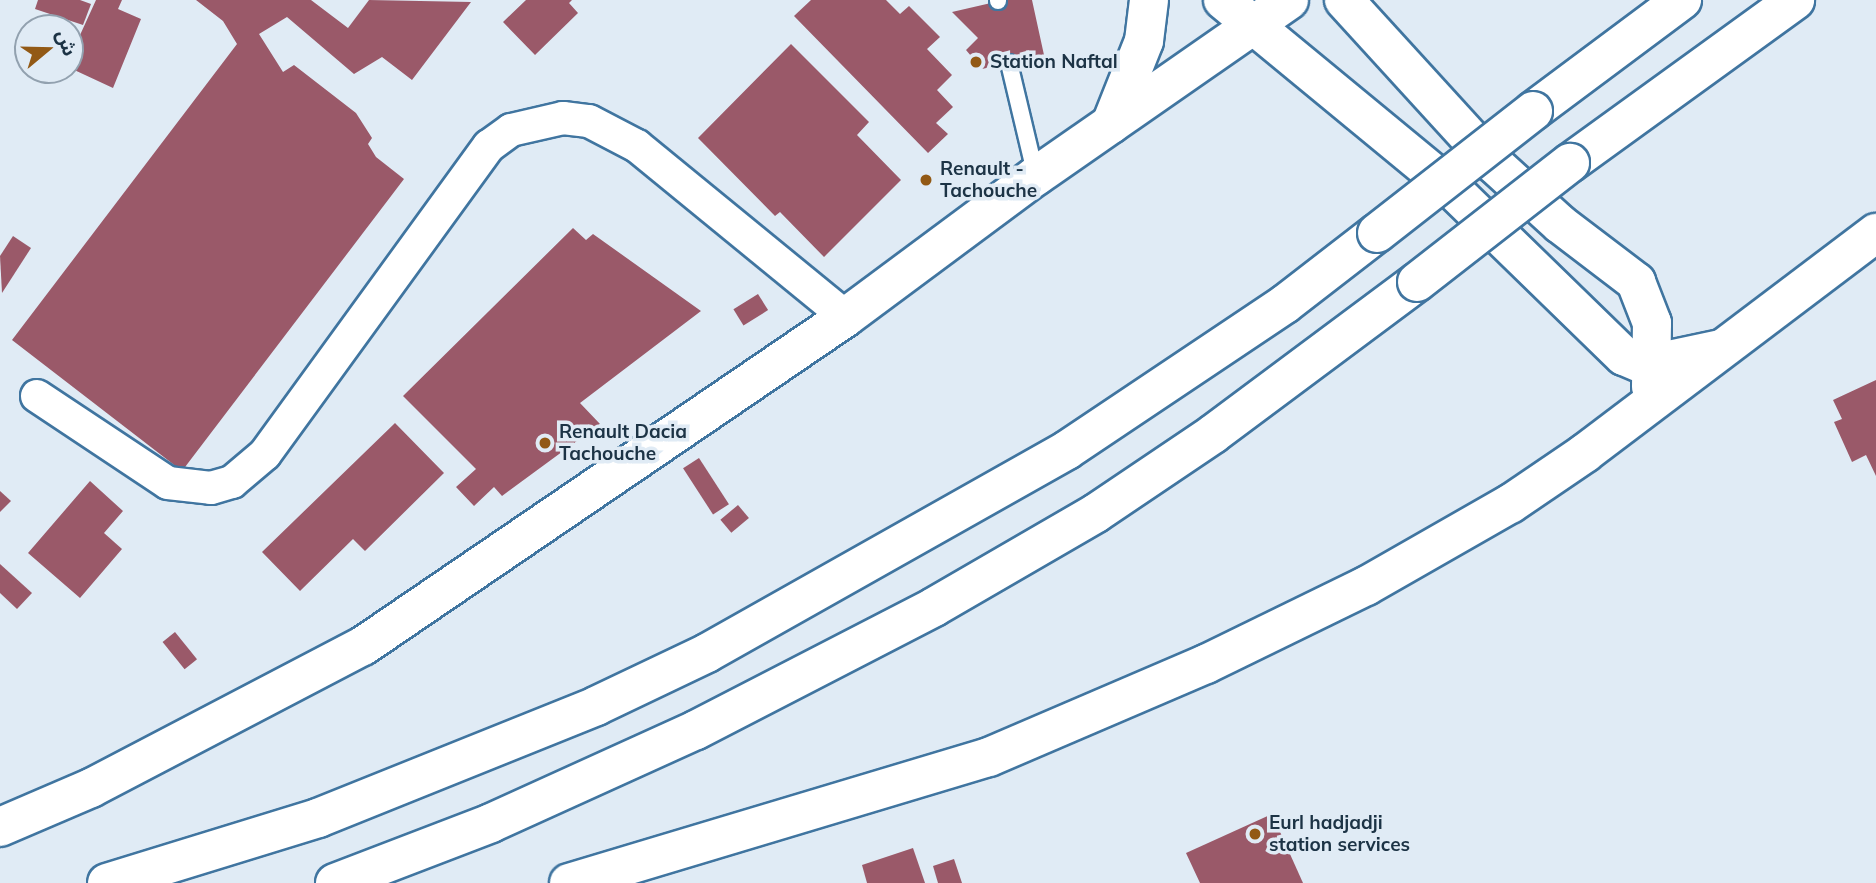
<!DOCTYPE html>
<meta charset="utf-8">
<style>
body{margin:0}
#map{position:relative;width:1876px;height:883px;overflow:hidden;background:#e0ebf5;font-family:Mulish,"Noto Sans Arabic",sans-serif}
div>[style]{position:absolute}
.building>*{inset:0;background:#9a5969;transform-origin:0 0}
.roads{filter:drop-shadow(2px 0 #4075a0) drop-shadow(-2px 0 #4075a0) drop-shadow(0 2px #4075a0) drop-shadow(0 -2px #4075a0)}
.lane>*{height:16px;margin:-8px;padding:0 8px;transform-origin:8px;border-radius:8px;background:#fff}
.street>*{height:32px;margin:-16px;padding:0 16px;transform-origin:16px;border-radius:16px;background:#fff}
.primary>*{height:38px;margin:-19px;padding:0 19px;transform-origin:19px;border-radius:19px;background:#fff}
.highway>*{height:38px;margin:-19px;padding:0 19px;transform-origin:19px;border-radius:19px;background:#fff}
.bridges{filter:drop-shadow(2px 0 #4075a0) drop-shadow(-2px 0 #4075a0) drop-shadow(0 2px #4075a0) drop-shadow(0 -2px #4075a0)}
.highway-bridge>*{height:38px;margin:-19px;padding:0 19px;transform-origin:19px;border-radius:19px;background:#fff}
.dots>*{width:19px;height:19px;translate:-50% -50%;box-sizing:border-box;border:4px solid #e0ebf5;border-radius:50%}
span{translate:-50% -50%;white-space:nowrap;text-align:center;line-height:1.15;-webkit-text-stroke:7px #e0ebf5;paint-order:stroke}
.poi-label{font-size:19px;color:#1c3345;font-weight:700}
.left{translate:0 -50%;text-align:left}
.north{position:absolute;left:14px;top:14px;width:70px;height:70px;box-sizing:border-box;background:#e0ebf5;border:2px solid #92a1af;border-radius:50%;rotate:71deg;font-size:19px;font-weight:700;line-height:28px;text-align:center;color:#1c3345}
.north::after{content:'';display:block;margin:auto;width:24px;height:32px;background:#925915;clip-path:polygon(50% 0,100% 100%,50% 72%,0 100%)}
</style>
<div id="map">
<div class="building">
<div style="clip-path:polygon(38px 0,80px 0,91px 4px,83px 25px,35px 9px)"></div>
<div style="clip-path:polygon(96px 0,122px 0,118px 9px,141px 19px,113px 88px,70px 68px,70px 57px)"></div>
<div style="clip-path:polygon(196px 0,311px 0,348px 28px,369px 0,471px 2px,412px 80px,382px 57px,354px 74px,287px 17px,259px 34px,283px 72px,294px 65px,356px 113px,372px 138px,368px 144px,376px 157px,404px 179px,182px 471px,12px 340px,237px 44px,223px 21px)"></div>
<div style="clip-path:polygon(526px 0,572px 0,569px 3px,578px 13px,535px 55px,503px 22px)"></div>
<div style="clip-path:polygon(811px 0,886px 0,900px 14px,909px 6px,940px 37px,927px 49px,952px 75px,937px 90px,953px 107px,936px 123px,948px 134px,928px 153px,794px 16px)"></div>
<div style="clip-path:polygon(1004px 0,1032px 0,1044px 55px,982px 69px,966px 50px,978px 38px,952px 12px)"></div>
<div style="clip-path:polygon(791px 44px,869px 122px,857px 135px,901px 180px,824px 257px,780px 212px,775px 216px,698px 138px)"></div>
<div style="clip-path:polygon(573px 228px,586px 240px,593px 234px,701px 311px,580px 403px,600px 424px,502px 496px,494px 487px,474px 506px,456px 487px,476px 469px,403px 396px)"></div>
<div style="clip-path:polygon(13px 236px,31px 248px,2px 293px,0 256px)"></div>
<div style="left:758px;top:294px;width:19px;height:29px;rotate:58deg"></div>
<div style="clip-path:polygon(1876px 380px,1876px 476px,1866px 455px,1852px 462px,1834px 422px,1842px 419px,1833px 400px)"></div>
<div style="clip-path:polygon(395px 423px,444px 473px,365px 551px,353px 539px,300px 591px,262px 552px)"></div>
<div style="left:699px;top:458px;width:55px;height:19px;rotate:57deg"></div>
<div style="clip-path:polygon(90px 481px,123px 511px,104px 533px,122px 549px,80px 598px,28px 553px)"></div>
<div style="clip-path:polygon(0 491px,11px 501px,0 512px)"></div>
<div style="left:738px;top:505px;width:17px;height:23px;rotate:50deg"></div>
<div style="clip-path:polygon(0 564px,32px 593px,17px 609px,0 593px)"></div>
<div style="left:175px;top:632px;width:35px;height:16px;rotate:51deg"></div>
<div style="clip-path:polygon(1272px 814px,1303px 883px,1200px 883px,1186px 853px)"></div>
<div style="clip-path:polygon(913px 848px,925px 883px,867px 883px,862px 865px)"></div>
<div style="clip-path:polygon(954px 859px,962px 883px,938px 883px,933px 866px)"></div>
</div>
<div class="roads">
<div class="lane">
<div style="left:998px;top:0;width:1px;rotate:90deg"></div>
<div style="left:1009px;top:63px;width:116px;rotate:76.6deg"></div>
</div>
<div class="street">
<div style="left:37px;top:396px;width:157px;rotate:33.6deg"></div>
<div style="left:168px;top:483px;width:43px;rotate:6.6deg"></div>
<div style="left:211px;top:488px;width:22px;rotate:-16deg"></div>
<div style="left:232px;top:482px;width:43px;rotate:-40.3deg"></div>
<div style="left:265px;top:454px;width:381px;rotate:-54deg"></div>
<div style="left:489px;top:146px;width:27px;rotate:-36deg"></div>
<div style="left:511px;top:130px;width:53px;rotate:-13deg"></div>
<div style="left:563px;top:118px;width:26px;rotate:7deg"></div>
<div style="left:589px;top:121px;width:54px;rotate:27.5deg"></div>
<div style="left:637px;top:146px;width:270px;rotate:39.3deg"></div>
</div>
<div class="primary">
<div style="left:1223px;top:0;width:296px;rotate:39.5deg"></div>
<div style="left:1451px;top:188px;width:241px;rotate:44.2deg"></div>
<div style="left:1624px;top:356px;width:23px;rotate:23deg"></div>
<div style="left:1645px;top:365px;width:77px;rotate:-12deg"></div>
<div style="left:1344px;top:0;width:221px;rotate:47.6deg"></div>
<div style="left:1493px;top:163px;width:91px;rotate:42.3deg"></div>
<div style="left:1560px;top:224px;width:96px;rotate:37.3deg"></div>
<div style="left:1636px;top:282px;width:44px;rotate:68.7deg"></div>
<div style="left:1652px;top:323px;width:64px;rotate:90.9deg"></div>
</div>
<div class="highway">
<div style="left:1533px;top:111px;width:186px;rotate:-36.7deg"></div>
<div style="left:1111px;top:124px;width:89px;rotate:-68.3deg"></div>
<div style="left:1144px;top:41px;width:41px;rotate:-83deg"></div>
<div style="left:1570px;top:163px;width:278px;rotate:-35.9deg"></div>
<div style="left:0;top:827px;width:99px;rotate:-23.2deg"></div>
<div style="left:91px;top:788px;width:307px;rotate:-27.6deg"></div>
<div style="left:363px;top:646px;width:584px;rotate:-34.26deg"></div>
<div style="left:846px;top:317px;width:237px;rotate:-36.6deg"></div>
<div style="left:1036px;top:176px;width:308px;rotate:-34.8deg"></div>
<div style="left:107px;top:883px;width:221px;rotate:-17.1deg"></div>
<div style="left:318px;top:818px;width:300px;rotate:-21.9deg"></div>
<div style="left:596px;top:706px;width:123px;rotate:-25.5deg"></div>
<div style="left:707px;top:653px;width:413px;rotate:-29.4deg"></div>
<div style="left:1067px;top:450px;width:262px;rotate:-33.8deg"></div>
<div style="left:1285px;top:304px;width:116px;rotate:-37.7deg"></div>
<div style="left:335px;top:883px;width:167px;rotate:-21deg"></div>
<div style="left:491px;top:823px;width:225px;rotate:-24.4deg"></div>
<div style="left:696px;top:730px;width:268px;rotate:-27.3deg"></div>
<div style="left:934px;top:607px;width:187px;rotate:-30.1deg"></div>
<div style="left:1096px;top:513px;width:141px;rotate:-34deg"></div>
<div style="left:1213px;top:434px;width:254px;rotate:-36.7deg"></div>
<div style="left:569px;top:883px;width:438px;rotate:-16.7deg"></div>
<div style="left:989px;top:757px;width:236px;rotate:-23.2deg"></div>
<div style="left:1206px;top:664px;width:178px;rotate:-26deg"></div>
<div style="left:1366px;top:586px;width:166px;rotate:-29.7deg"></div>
<div style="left:1510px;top:504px;width:91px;rotate:-34.2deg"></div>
<div style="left:1585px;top:453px;width:365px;rotate:-37.1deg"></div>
</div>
</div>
<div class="bridges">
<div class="highway-bridge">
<div style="left:1377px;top:233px;width:198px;rotate:-38deg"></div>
<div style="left:1417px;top:282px;width:194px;rotate:-37.9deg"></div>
</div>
</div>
<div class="dots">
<div style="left:976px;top:62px;background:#925915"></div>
<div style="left:926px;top:180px;background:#925915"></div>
<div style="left:545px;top:443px;background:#925915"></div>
<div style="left:1255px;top:834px;background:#925915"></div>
</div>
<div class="poi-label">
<span class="left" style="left:990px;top:62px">Station Naftal</span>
<span class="left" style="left:940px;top:180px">Renault -<br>Tachouche</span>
<span class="left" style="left:559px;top:443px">Renault Dacia<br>Tachouche</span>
<span class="left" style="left:1269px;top:834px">Eurl hadjadji<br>station services</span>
</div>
<div class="north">ش</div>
</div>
